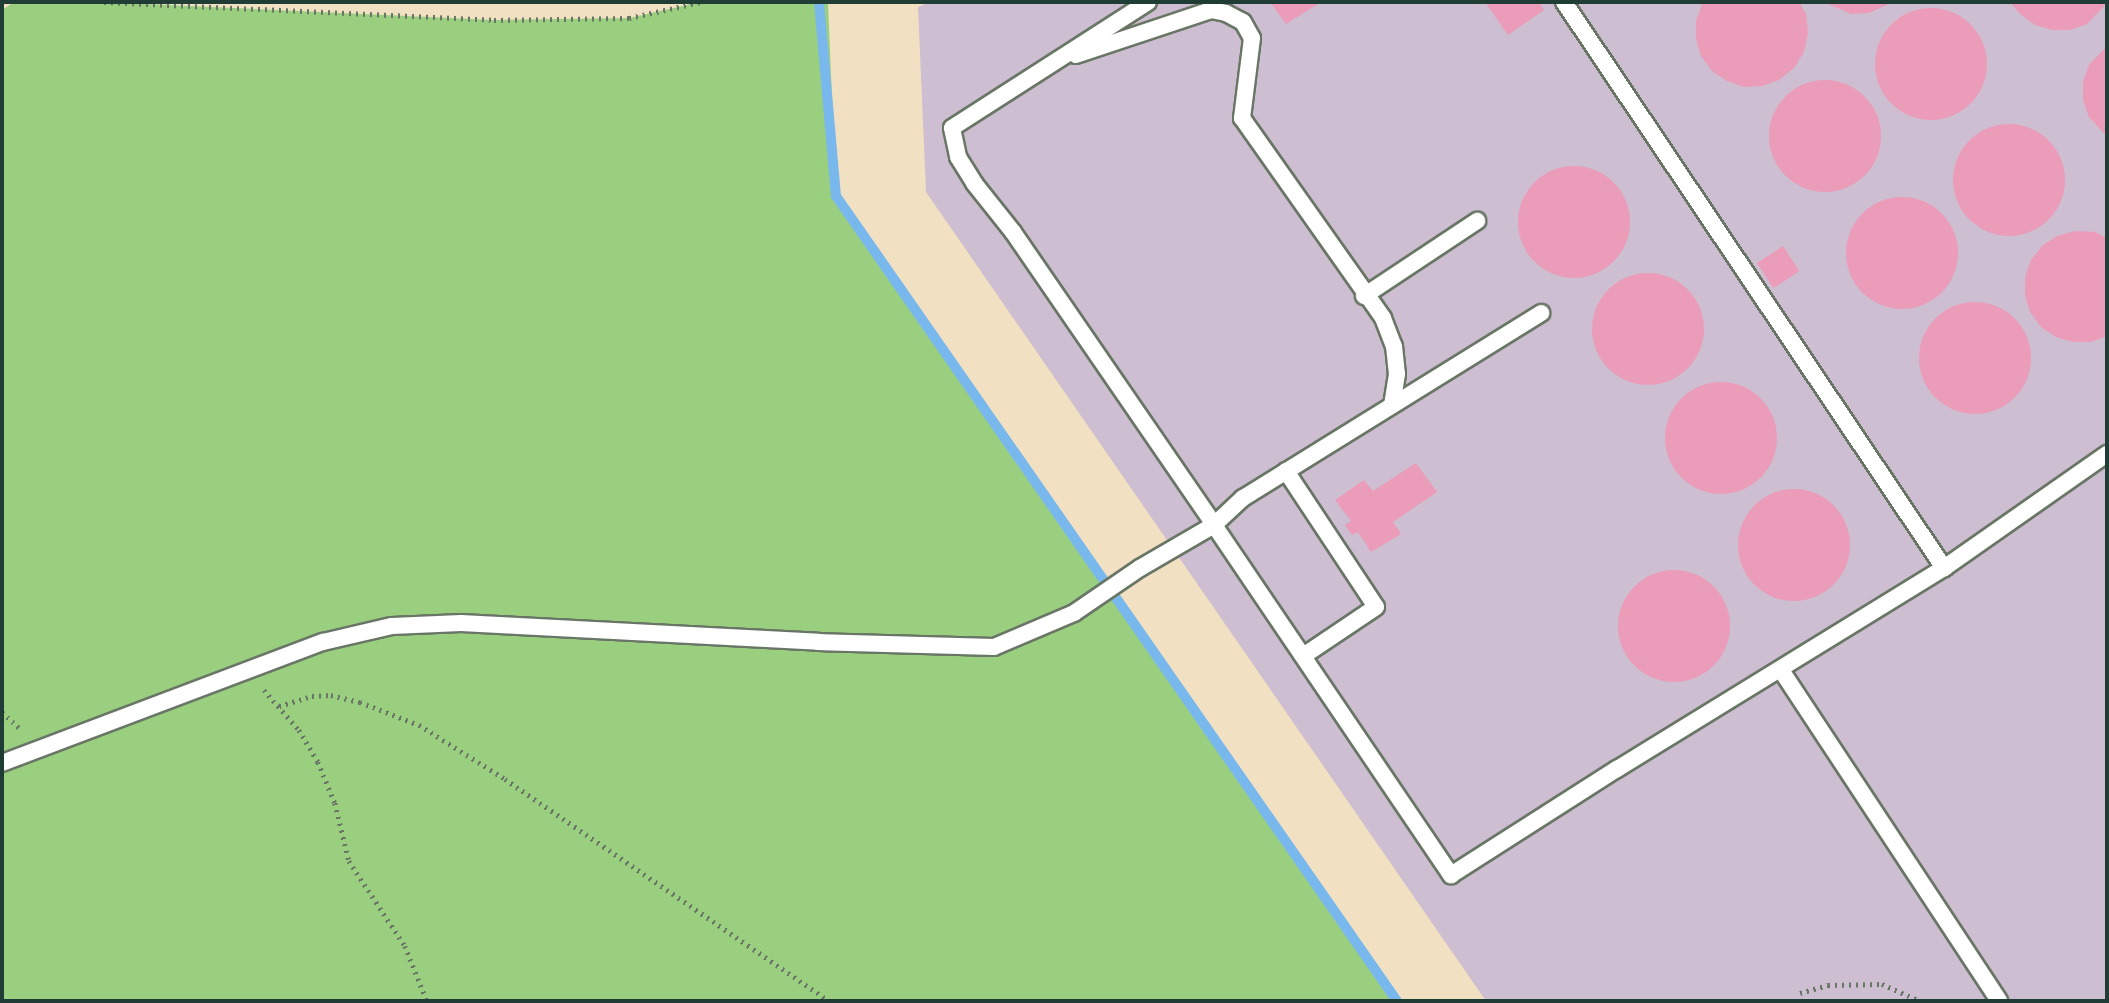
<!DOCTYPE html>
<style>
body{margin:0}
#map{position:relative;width:2109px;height:1003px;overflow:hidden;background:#f2e0c3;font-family:"IM FELL DW Pica",serif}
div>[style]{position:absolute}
.industrial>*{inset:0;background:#cebed1}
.green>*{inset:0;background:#9bcf80}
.stream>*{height:10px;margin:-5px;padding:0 5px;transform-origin:5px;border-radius:5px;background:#79b8ed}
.building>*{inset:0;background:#eb9cb8;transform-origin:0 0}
.round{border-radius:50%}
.path>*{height:4.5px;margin-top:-2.25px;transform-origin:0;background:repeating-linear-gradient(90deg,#697666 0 2px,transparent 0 7px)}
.roads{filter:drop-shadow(2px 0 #697666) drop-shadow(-2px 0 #697666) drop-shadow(0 2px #697666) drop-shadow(0 -2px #697666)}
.service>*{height:16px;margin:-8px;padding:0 8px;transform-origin:8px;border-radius:8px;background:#fff}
span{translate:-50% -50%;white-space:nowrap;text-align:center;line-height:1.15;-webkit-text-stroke:5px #fff;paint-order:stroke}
.frame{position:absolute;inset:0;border:4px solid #1f3d34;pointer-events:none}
</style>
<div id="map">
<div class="industrial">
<div style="clip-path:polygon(930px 2px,2107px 2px,2107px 1001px,1486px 1001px,926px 192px,918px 7px)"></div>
</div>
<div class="green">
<div style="clip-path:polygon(14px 2px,104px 2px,494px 20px,629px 18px,700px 2px,828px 2px,836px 196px,1397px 1001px,2px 1001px,2px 10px)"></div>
</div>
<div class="stream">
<div style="left:819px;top:2px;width:195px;rotate:85deg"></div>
<div style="left:836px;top:196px;width:981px;rotate:55.13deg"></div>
</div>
<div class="building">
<div style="clip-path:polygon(1270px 2px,1321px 2px,1286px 24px)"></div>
<div style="clip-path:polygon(1485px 2px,1539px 2px,1544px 10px,1508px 35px)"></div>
<div style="clip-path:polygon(1703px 2px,1799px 2px,1806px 14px,1808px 33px,1804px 52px,1794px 68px,1779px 80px,1762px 86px,1744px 87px,1727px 81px,1712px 71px,1701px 56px,1696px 39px,1696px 21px)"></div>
<div style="clip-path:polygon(1824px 2px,1893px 2px,1869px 13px,1851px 14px)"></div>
<div style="clip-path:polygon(2010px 2px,2107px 2px,2107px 3px,2087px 24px,2070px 30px,2052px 30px,2035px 25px,2020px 14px)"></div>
<div class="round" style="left:1875px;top:8px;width:112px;height:112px"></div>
<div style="clip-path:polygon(2107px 46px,2107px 137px,2089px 117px,2083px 100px,2083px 82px,2089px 65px)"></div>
<div class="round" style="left:1769px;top:80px;width:112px;height:112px"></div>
<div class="round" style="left:1953px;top:124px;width:112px;height:112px"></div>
<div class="round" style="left:1518px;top:166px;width:112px;height:112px"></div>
<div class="round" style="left:1846px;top:197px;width:112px;height:112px"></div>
<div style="clip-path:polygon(2075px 231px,2095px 232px,2107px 238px,2107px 336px,2091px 342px,2073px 342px,2056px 337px,2041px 327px,2030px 312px,2025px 295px,2025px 277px,2031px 260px,2042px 246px,2057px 236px)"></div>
<div style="left:1783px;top:246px;width:30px;height:31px;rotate:57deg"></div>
<div class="round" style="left:1592px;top:273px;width:112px;height:112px"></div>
<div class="round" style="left:1919px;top:302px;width:112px;height:112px"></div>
<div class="round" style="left:1665px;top:382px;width:112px;height:112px"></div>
<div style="clip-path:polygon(1416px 463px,1437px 492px,1393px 522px,1401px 534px,1371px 552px,1358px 532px,1352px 535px,1345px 525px,1351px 521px,1335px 500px,1364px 480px,1373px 491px)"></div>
<div class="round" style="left:1738px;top:489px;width:112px;height:112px"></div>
<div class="round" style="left:1618px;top:570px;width:112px;height:112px"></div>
</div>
<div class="path">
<div style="left:104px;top:2px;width:390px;rotate:2.6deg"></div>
<div style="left:494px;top:20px;width:135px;rotate:-0.8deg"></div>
<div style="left:629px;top:18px;width:73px;rotate:-12.7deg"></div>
<div style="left:264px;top:690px;width:53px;rotate:48.8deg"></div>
<div style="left:299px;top:730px;width:37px;rotate:59deg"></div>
<div style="left:318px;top:762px;width:44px;rotate:67.5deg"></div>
<div style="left:335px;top:803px;width:60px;rotate:76.4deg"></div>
<div style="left:349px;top:861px;width:102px;rotate:56.6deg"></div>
<div style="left:405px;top:946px;width:59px;rotate:68.2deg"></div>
<div style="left:279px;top:706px;width:34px;rotate:-17deg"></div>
<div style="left:312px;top:696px;width:19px;rotate:-3deg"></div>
<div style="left:331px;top:695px;width:30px;rotate:14deg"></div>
<div style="left:360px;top:702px;width:63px;rotate:21.3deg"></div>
<div style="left:419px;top:725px;width:102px;rotate:32.1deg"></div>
<div style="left:505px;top:779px;width:393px;rotate:34.4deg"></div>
<div style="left:2px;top:712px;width:26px;rotate:43deg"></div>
<div style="left:1800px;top:993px;width:29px;rotate:-16deg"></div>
<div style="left:1828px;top:985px;width:54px;rotate:-1.1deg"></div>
<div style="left:1882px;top:984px;width:42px;rotate:24.1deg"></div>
</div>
<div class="roads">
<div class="service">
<div style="left:1148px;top:2px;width:233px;rotate:147.3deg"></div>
<div style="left:952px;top:128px;width:30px;rotate:78deg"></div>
<div style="left:958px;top:157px;width:31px;rotate:58deg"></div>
<div style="left:974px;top:183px;width:63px;rotate:51.5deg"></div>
<div style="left:1013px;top:232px;width:355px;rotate:55.5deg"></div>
<div style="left:1214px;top:525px;width:40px;rotate:-43deg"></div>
<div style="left:1243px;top:498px;width:351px;rotate:-31.8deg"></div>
<div style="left:1564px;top:2px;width:682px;rotate:56.12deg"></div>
<div style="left:1076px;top:55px;width:142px;rotate:-18.4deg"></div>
<div style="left:1211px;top:10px;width:15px;rotate:11deg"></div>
<div style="left:1226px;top:13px;width:19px;rotate:28deg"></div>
<div style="left:1243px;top:22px;width:18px;rotate:61deg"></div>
<div style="left:1252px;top:38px;width:81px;rotate:97.1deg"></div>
<div style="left:1242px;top:118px;width:245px;rotate:54.8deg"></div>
<div style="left:1383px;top:318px;width:30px;rotate:69deg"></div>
<div style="left:1394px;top:346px;width:28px;rotate:84deg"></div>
<div style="left:1397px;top:374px;width:31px;rotate:99deg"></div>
<div style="left:1364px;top:296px;width:136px;rotate:-33.6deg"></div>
<div style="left:1286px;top:471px;width:163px;rotate:56.5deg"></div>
<div style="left:1376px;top:607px;width:88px;rotate:146.1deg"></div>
<div style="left:1781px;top:670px;width:396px;rotate:56.6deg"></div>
<div style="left:2px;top:763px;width:343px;rotate:-20.7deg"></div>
<div style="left:323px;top:642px;width:71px;rotate:-13.1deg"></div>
<div style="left:392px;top:626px;width:69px;rotate:-2.5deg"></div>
<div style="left:461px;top:623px;width:358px;rotate:3deg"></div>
<div style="left:818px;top:642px;width:176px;rotate:1.6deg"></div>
<div style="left:994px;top:647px;width:87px;rotate:-23deg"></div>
<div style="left:1074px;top:613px;width:80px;rotate:-34.3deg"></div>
<div style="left:1140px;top:568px;width:86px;rotate:-30.2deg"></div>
<div style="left:1214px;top:525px;width:423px;rotate:55.9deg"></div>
<div style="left:1451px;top:875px;width:197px;rotate:-32.6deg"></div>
<div style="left:1617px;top:769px;width:384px;rotate:-31.6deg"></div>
<div style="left:1944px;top:568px;width:199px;rotate:-35deg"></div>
</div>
</div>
<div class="frame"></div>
</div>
